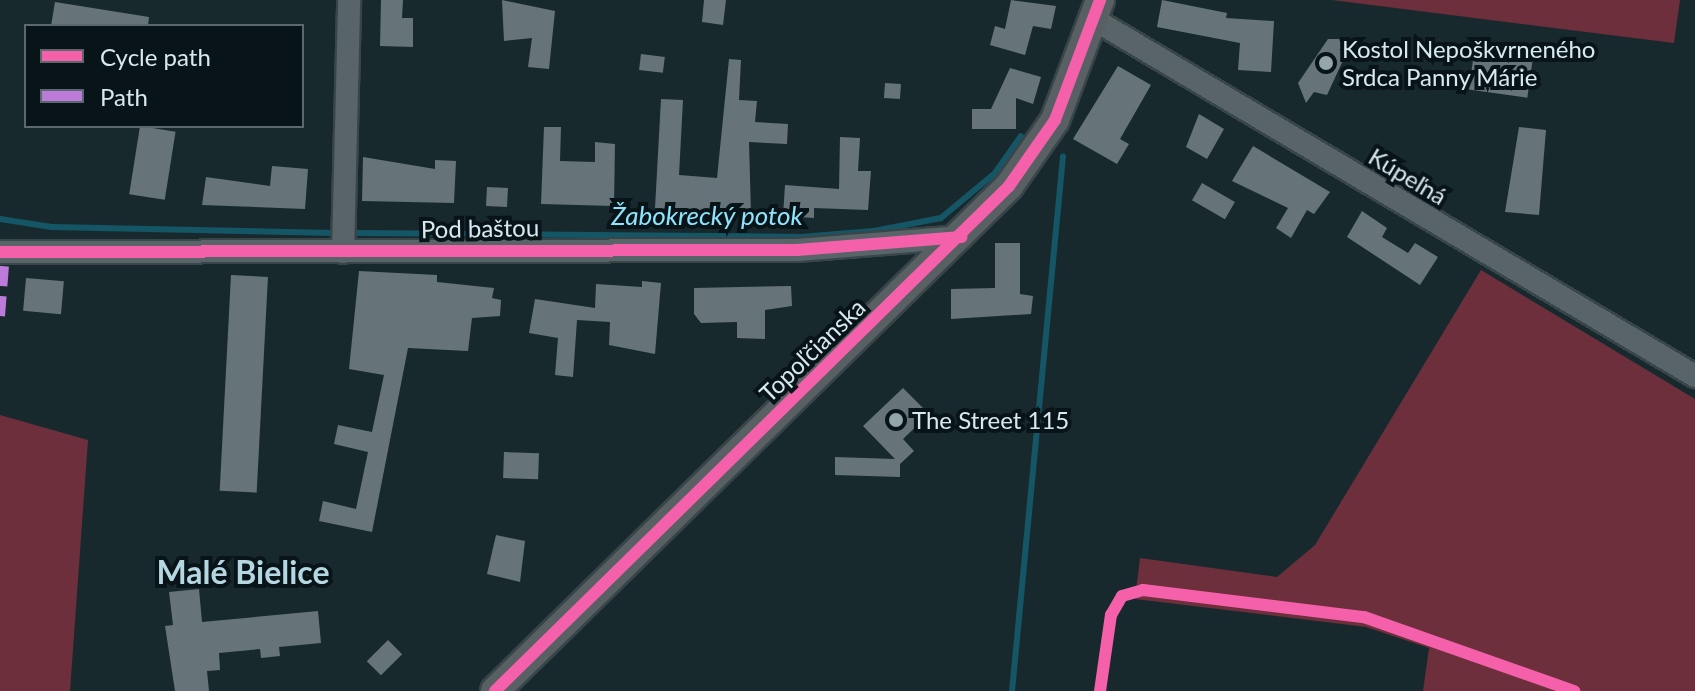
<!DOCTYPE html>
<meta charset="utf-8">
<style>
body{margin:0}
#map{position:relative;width:1695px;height:691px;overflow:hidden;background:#18292e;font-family:Lato,sans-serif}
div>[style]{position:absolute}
.green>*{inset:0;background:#6c2f3b}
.stream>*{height:6px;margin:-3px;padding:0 3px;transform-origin:3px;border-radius:3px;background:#155666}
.building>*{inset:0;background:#667479;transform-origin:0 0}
.roads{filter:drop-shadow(2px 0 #384549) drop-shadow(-2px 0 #384549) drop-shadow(0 2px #384549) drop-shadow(0 -2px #384549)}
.minor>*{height:22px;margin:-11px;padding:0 11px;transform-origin:11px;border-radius:11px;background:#596469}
.major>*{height:28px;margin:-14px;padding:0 14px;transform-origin:14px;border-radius:14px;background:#586064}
.quiet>*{height:10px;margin-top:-5px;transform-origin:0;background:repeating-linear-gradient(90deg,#bd7bd9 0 20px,transparent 0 30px)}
.cycleway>*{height:12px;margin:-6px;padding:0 6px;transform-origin:6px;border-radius:6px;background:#f560ab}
.dots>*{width:22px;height:22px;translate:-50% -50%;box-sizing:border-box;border:4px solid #081418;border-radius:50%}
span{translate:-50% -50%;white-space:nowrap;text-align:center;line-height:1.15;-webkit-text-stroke:8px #081418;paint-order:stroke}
.poi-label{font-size:24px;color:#d8e9ef}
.left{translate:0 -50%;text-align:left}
.street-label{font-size:24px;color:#d8e9ef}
.water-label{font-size:26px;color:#8ee3fd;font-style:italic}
.district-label{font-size:32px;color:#b5d7e2;font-weight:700}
.legend{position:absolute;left:24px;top:24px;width:280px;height:104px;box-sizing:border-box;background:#081418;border:2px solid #5b696e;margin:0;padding:10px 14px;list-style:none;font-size:24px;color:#d8e9ef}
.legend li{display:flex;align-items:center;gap:16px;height:40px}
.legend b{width:40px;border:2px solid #5b696e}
</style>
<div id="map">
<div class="green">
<div style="clip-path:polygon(1332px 0,1680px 0,1674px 43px)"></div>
<div style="clip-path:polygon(1481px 270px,1695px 399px,1695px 691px,1423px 691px,1429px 648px,1366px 627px,1135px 599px,1140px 558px,1277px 577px,1315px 545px)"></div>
<div style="clip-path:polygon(0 415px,88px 440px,70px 691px,0 691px)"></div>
</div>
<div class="stream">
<div style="left:0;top:219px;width:52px;rotate:8.9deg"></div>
<div style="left:51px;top:227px;width:282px;rotate:1.2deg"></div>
<div style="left:356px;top:233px;width:445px;rotate:0.5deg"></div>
<div style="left:801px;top:237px;width:73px;rotate:-4.7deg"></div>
<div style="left:874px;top:231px;width:68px;rotate:-11deg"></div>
<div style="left:941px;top:218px;width:70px;rotate:-39.8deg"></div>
<div style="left:995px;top:173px;width:45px;rotate:-54.9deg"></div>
<div style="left:1012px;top:691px;width:537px;rotate:-84.55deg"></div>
</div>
<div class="building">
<div style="clip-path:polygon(381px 0,403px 0,402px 18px,413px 18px,413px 47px,380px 46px)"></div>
<div style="clip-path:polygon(502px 0,555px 11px,549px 69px,528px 67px,532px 38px,504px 41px)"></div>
<div style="clip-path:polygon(704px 0,726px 0,723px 25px,702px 22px)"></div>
<div style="clip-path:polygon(1011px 0,1056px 6px,1051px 29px,1033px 26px,1025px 55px,990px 45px,995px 26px,1005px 29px)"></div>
<div style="clip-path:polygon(1162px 0,1227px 13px,1226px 18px,1274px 21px,1271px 72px,1238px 70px,1240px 43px,1157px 27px)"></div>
<div style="clip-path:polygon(55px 2px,149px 17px,148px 26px,51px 26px)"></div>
<div style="clip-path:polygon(1328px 39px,1339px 39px,1346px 54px,1327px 95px,1314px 92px,1306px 103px,1298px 83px)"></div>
<div style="left:1475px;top:46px;width:59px;height:44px;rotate:8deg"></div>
<div style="left:641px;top:54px;width:24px;height:16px;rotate:7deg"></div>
<div style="clip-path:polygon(729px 59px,741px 60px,739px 100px,757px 101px,755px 122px,788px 124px,787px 144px,749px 142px,751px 214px,655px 208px,661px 99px,683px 100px,679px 175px,717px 178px)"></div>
<div style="clip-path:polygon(1118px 66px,1151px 85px,1120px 139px,1129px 144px,1117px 164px,1073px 139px)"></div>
<div style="clip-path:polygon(1010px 68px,1041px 77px,1033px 104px,1016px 98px,1016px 129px,972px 129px,972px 109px,991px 109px)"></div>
<div style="left:885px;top:83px;width:16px;height:15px;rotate:4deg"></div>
<div style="clip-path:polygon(1199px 114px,1224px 129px,1207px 159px,1186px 147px)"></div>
<div style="left:140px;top:126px;width:36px;height:69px;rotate:9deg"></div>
<div style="clip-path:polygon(544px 127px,561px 127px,560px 161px,595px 162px,595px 142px,615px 144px,614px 206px,541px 204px)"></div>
<div style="clip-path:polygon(1519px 127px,1546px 130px,1539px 215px,1505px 212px)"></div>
<div style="clip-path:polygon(840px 137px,860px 138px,858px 171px,871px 171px,868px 210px,814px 208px,814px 218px,783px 216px,785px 185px,839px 189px)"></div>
<div style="clip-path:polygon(1253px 146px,1330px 192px,1314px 214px,1307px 210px,1291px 238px,1276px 228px,1288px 208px,1232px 181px)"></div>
<div style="clip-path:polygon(363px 157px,435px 169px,435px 160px,456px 161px,454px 203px,362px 201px)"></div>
<div style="clip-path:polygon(272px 166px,308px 169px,305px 209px,202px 205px,206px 177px,270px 186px)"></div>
<div style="left:1202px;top:183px;width:38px;height:20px;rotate:30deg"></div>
<div style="left:487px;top:187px;width:21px;height:19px;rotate:3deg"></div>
<div style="clip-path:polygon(1362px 211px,1387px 228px,1382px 237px,1408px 253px,1415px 243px,1438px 257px,1420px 285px,1347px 237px)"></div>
<div style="clip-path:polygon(995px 243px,1020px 243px,1020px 294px,1033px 296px,1031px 314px,951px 319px,951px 289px,995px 288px)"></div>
<div style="clip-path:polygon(359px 271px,437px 275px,437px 282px,494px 288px,492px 298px,501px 300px,500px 316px,472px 318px,468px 351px,408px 348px,372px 532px,319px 521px,323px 501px,356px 509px,368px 452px,334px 444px,338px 425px,372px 432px,384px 375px,349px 369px)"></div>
<div style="left:231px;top:275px;width:37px;height:216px;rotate:3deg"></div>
<div style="left:26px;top:278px;width:38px;height:33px;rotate:5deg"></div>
<div style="clip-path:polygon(642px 281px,661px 283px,655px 354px,609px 345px,610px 322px,577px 320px,573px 377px,555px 375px,558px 338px,529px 333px,535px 299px,595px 308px,596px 284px,642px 287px)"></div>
<div style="clip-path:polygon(791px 286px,792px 306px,765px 310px,765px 339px,737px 338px,737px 322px,701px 323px,694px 314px,694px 288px)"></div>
<div style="clip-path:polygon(903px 388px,929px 414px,903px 439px,914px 451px,900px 464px,900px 477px,835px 475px,835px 457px,895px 459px,863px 426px)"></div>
<div style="left:504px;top:452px;width:35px;height:26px;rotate:2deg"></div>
<div style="clip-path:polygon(496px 535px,525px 541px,520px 582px,487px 574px)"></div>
<div style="clip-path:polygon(199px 589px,202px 622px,318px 611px,321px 643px,279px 647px,280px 656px,261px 658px,260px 649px,219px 653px,220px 670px,207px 671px,209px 691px,175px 691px,165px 626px,173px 625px,169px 592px)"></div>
<div style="left:388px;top:640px;width:20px;height:30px;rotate:45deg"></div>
</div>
<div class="roads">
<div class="minor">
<div style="left:1095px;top:20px;width:698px;rotate:30.68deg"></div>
<div style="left:0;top:252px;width:797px;rotate:-0.14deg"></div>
<div style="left:797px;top:250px;width:165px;rotate:-4.5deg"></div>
<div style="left:343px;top:252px;width:252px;rotate:-88.6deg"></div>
</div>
<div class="major">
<div style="left:495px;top:691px;width:721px;rotate:-44.49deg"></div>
<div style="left:1009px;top:186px;width:80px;rotate:-55.1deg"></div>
<div style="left:1055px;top:120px;width:128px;rotate:-69.4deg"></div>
</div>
</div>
<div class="quiet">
<div style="left:0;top:316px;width:64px;rotate:-85.5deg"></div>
</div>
<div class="cycleway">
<div style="left:0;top:252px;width:797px;rotate:-0.14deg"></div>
<div style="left:797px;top:250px;width:165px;rotate:-4.5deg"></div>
<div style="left:495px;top:691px;width:721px;rotate:-44.49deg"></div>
<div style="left:1009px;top:186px;width:80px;rotate:-55.1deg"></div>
<div style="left:1055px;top:120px;width:128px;rotate:-69.4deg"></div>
<div style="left:1100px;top:691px;width:77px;rotate:-81.8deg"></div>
<div style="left:1111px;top:615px;width:22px;rotate:-60deg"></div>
<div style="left:1122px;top:596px;width:22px;rotate:-16deg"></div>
<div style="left:1143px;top:590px;width:223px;rotate:7deg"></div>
<div style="left:1364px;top:617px;width:223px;rotate:19.4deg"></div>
</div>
<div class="dots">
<div style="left:1326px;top:63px;background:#95a6ab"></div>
<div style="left:896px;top:420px;background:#95a6ab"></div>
</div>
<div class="poi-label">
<span class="left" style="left:1342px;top:63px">Kostol Nepoškvrneného<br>Srdca Panny Márie</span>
<span class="left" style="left:912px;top:420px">The Street 115</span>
</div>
<div class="street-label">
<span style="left:1408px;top:176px;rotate:31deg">Kúpeľná</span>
<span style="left:480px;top:228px;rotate:-1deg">Pod baštou</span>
<span style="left:812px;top:350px;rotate:-44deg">Topoľčianska</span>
</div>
<div class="water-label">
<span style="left:707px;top:216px">Žabokrecký potok</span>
</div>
<div class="district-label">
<span style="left:243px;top:572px">Malé Bielice</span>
</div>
<ul class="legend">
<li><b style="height:10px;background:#f560ab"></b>Cycle path</li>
<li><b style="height:10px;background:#bd7bd9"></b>Path</li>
</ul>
</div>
